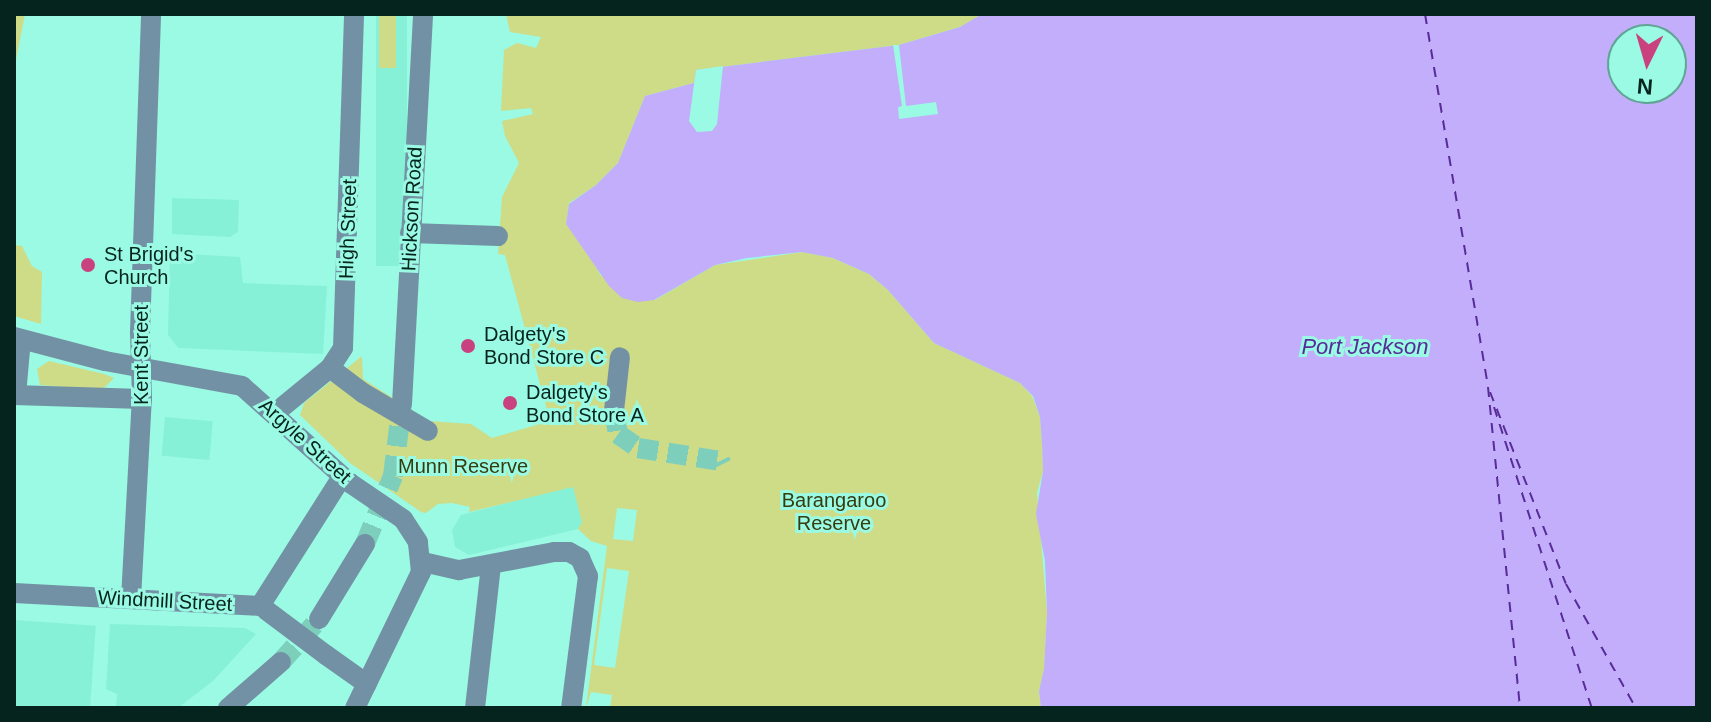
<!DOCTYPE html>
<style>
body{margin:0}
#map{position:relative;width:1711px;height:722px;overflow:hidden;background:#9bfae3;font-family:Helvetica,sans-serif}
div>[style]{position:absolute}
.built>*{inset:0;background:#86f1d7;transform-origin:0 0}
.green>*{inset:0;background:#cedb87;transform-origin:0 0}
.water>*{inset:0;background:#c2aefa}
.pier>*{inset:0;background:#9bfae3}
.ferry>*{height:2px;margin-top:-1px;transform-origin:0;background:repeating-linear-gradient(90deg,#572c98 0 10px,transparent 0 18px)}
.minor-tunnel>*{height:20px;margin-top:-10px;transform-origin:0;background:repeating-linear-gradient(90deg,#7dcfbc 0 20px,transparent 0 30px)}
.minor>*{height:20px;margin:-10px;padding:0 10px;transform-origin:10px;border-radius:10px;background:#7391a4}
.minor-bridge>*{height:20px;margin:-10px;padding:0 10px;transform-origin:10px;border-radius:10px;background:#7391a4}
.dots>*{width:22px;height:22px;translate:-50% -50%;box-sizing:border-box;border:4px solid #9bfae3;border-radius:50%}
span{translate:-50% -50%;white-space:nowrap;text-align:center;line-height:1.15;-webkit-text-stroke:6px #9bfae3;paint-order:stroke}
.street-label{font-size:20px;color:#05241e}
.poi-label{font-size:20px;color:#05241e}
.left{translate:0 -50%;text-align:left}
.park-label{font-size:20px;color:#363c0e}
.water-label{font-size:22px;color:#572c98;font-style:italic}
.frame{position:absolute;inset:0;border:16px solid #05241e;pointer-events:none}
.north{position:absolute;left:1607px;top:24px;width:80px;height:80px;box-sizing:border-box;background:#9bfae3;border:2px solid #5fa494;border-radius:50%;rotate:185deg;font-size:22px;font-weight:700;line-height:32px;text-align:center;color:#05241e}
.north::after{content:'';display:block;margin:auto;width:28px;height:36px;background:#c9417f;clip-path:polygon(50% 0,100% 100%,50% 72%,0 100%)}
</style>
<div id="map">
<div class="built">
<div style="left:376px;top:14px;width:31px;height:252px"></div>
<div style="clip-path:polygon(172px 198px,239px 200px,238px 232px,230px 237px,172px 234px)"></div>
<div style="clip-path:polygon(170px 253px,240px 257px,243px 283px,327px 286px,323px 354px,178px 348px,168px 335px)"></div>
<div style="left:165px;top:417px;width:48px;height:39px;rotate:5deg"></div>
<div style="clip-path:polygon(573px 486px,582px 522px,578px 529px,469px 555px,455px 547px,452px 530px,461px 515px)"></div>
<div style="left:14px;top:620px;width:82px;height:88px;rotate:4deg"></div>
<div style="clip-path:polygon(110px 624px,245px 628px,256px 634px,214px 680px,178px 708px,116px 708px,117px 694px,106px 689px)"></div>
</div>
<div class="green">
<div style="clip-path:polygon(14px 14px,25px 14px,14px 70px)"></div>
<div style="left:379px;top:14px;width:17px;height:54px"></div>
<div style="clip-path:polygon(evenodd,506px 14px,982px 14px,960px 27px,899px 45px,696px 70px,694px 83px,645px 96px,618px 163px,596px 185px,569px 203px,566px 224px,585px 247px,601px 276px,655px 300px,715px 265px,803px 252px,833px 258px,869px 274px,888px 290px,934px 343px,1020px 383px,1032px 396px,1040px 417px,1042px 444px,1043px 471px,1037px 493px,1047px 613px,1044px 669px,1039px 691px,1041px 708px,610px 708px,612px 695px,591px 692px,586px 708px,607px 546px,591px 541px,578px 529px,582px 522px,573px 487px,469px 512px,470px 507px,452px 503px,438px 504px,426px 513px,421px 512px,350px 463px,300px 415px,304px 403px,362px 356px,363px 379px,429px 421px,471px 424px,492px 438px,550px 421px,505px 255px,498px 254px,502px 197px,519px 163px,505px 136px,502px 121px,533px 114px,531px 108px,501px 111px,504px 50px,517px 43px,536px 48px,541px 37px,510px 32px,506px 14px,617px 508px,637px 510px,633px 541px,613px 539px,617px 508px,506px 14px,607px 568px,629px 571px,615px 668px,594px 665px,607px 568px)"></div>
<div style="clip-path:polygon(14px 245px,22px 246px,32px 266px,42px 272px,41px 324px,14px 316px)"></div>
<div style="clip-path:polygon(49px 361px,104px 374px,114px 378px,102px 390px,40px 385px,37px 369px)"></div>
</div>
<div class="water">
<div style="clip-path:polygon(evenodd,982px 14px,1697px 14px,1697px 708px,1041px 708px,1039px 691px,1044px 669px,1047px 613px,1045px 561px,1036px 514px,1043px 471px,1042px 444px,1040px 417px,1033px 396px,1020px 383px,934px 343px,888px 290px,869px 274px,833px 258px,802px 252px,747px 258px,715px 265px,654px 300px,638px 302px,622px 298px,609px 286px,566px 224px,569px 204px,596px 185px,618px 163px,645px 96px,694px 83px,696px 70px,899px 45px,960px 27px,982px 14px,1623px 40px,1671px 40px,1671px 88px,1623px 88px,1623px 40px)"></div>
</div>
<div class="pier">
<div style="clip-path:polygon(893px 45px,899px 45px,906px 106px,936px 102px,938px 114px,899px 119px,898px 107px,902px 106px)"></div>
<div style="clip-path:polygon(723px 66px,717px 124px,712px 131px,697px 132px,689px 121px,696px 70px)"></div>
</div>
<div class="ferry">
<div style="left:1425px;top:14px;width:378px;rotate:80.4deg"></div>
<div style="left:1488px;top:387px;width:323px;rotate:84.3deg"></div>
<div style="left:1490px;top:392px;width:206px;rotate:68.4deg"></div>
<div style="left:1566px;top:584px;width:142px;rotate:60.6deg"></div>
<div style="left:1494px;top:407px;width:317px;rotate:72deg"></div>
</div>
<div class="minor-tunnel">
<div style="left:614px;top:411px;width:23px;rotate:80deg"></div>
<div style="left:618px;top:434px;width:24px;rotate:35deg"></div>
<div style="left:638px;top:448px;width:83px;rotate:9deg"></div>
<div style="left:720px;top:461px;width:4px;rotate:63deg"></div>
<div style="left:365px;top:544px;width:74px;rotate:-67.6deg"></div>
<div style="left:393px;top:476px;width:73px;rotate:-82.9deg"></div>
<div style="left:281px;top:662px;width:57px;rotate:-48.5deg"></div>
</div>
<div class="minor">
<div style="left:410px;top:233px;width:88px;rotate:2deg"></div>
<div style="left:14px;top:337px;width:94px;rotate:14.8deg"></div>
<div style="left:105px;top:361px;width:139px;rotate:10.3deg"></div>
<div style="left:242px;top:386px;width:145px;rotate:41.9deg"></div>
<div style="left:330px;top:368px;width:41px;rotate:37.1deg"></div>
<div style="left:14px;top:395px;width:128px;rotate:1.8deg"></div>
<div style="left:16px;top:395px;width:56px;rotate:-84.9deg"></div>
<div style="left:402px;top:404px;width:391px;rotate:-86.9deg"></div>
<div style="left:614px;top:411px;width:54px;rotate:-83.7deg"></div>
<div style="left:275px;top:413px;width:71px;rotate:-39.3deg"></div>
<div style="left:330px;top:368px;width:24px;rotate:-57deg"></div>
<div style="left:343px;top:348px;width:334px;rotate:-88.1deg"></div>
<div style="left:423px;top:562px;width:37px;rotate:13deg"></div>
<div style="left:459px;top:570px;width:97px;rotate:-10.7deg"></div>
<div style="left:554px;top:552px;width:15px"></div>
<div style="left:569px;top:552px;width:13px;rotate:29deg"></div>
<div style="left:580px;top:558px;width:20px;rotate:66deg"></div>
<div style="left:588px;top:576px;width:133px;rotate:97.3deg"></div>
<div style="left:14px;top:593px;width:246px;rotate:3deg"></div>
<div style="left:131px;top:599px;width:200px;rotate:-86.9deg"></div>
<div style="left:142px;top:399px;width:67px;rotate:-91.7deg"></div>
<div style="left:140px;top:332px;width:318px;rotate:-88deg"></div>
<div style="left:260px;top:606px;width:153px;rotate:-57.6deg"></div>
<div style="left:319px;top:619px;width:88px;rotate:-58.5deg"></div>
<div style="left:326px;top:655px;width:50px;rotate:35.3deg"></div>
<div style="left:228px;top:708px;width:70px;rotate:-41deg"></div>
<div style="left:355px;top:708px;width:151px;rotate:-64.1deg"></div>
<div style="left:421px;top:572px;width:30px;rotate:-96deg"></div>
<div style="left:418px;top:542px;width:27px;rotate:-123deg"></div>
<div style="left:475px;top:708px;width:143px;rotate:-83.6deg"></div>
</div>
<div class="minor-bridge">
<div style="left:363px;top:393px;width:75px;rotate:30.3deg"></div>
<div style="left:350px;top:483px;width:64px;rotate:34.2deg"></div>
<div style="left:266px;top:610px;width:75px;rotate:36.9deg"></div>
</div>
<div class="dots">
<div style="left:88px;top:265px;background:#c9417f"></div>
<div style="left:468px;top:346px;background:#c9417f"></div>
<div style="left:510px;top:403px;background:#c9417f"></div>
</div>
<div class="street-label">
<span style="left:412px;top:209px;rotate:-87deg">Hickson Road</span>
<span style="left:348px;top:229px;rotate:-88deg">High Street</span>
<span style="left:141px;top:355px;rotate:-90deg">Kent Street</span>
<span style="left:305px;top:441px;rotate:42deg">Argyle Street</span>
<span style="left:165px;top:601px;rotate:3deg">Windmill Street</span>
</div>
<div class="poi-label">
<span class="left" style="left:104px;top:266px">St Brigid's<br>Church</span>
<span class="left" style="left:484px;top:346px">Dalgety's<br>Bond Store C</span>
<span class="left" style="left:526px;top:404px">Dalgety's<br>Bond Store A</span>
</div>
<div class="park-label">
<span style="left:463px;top:466px">Munn Reserve</span>
<span style="left:834px;top:512px">Barangaroo<br>Reserve</span>
</div>
<div class="water-label">
<span style="left:1365px;top:347px">Port Jackson</span>
</div>
<div class="frame"></div>
<div class="north">N</div>
</div>
